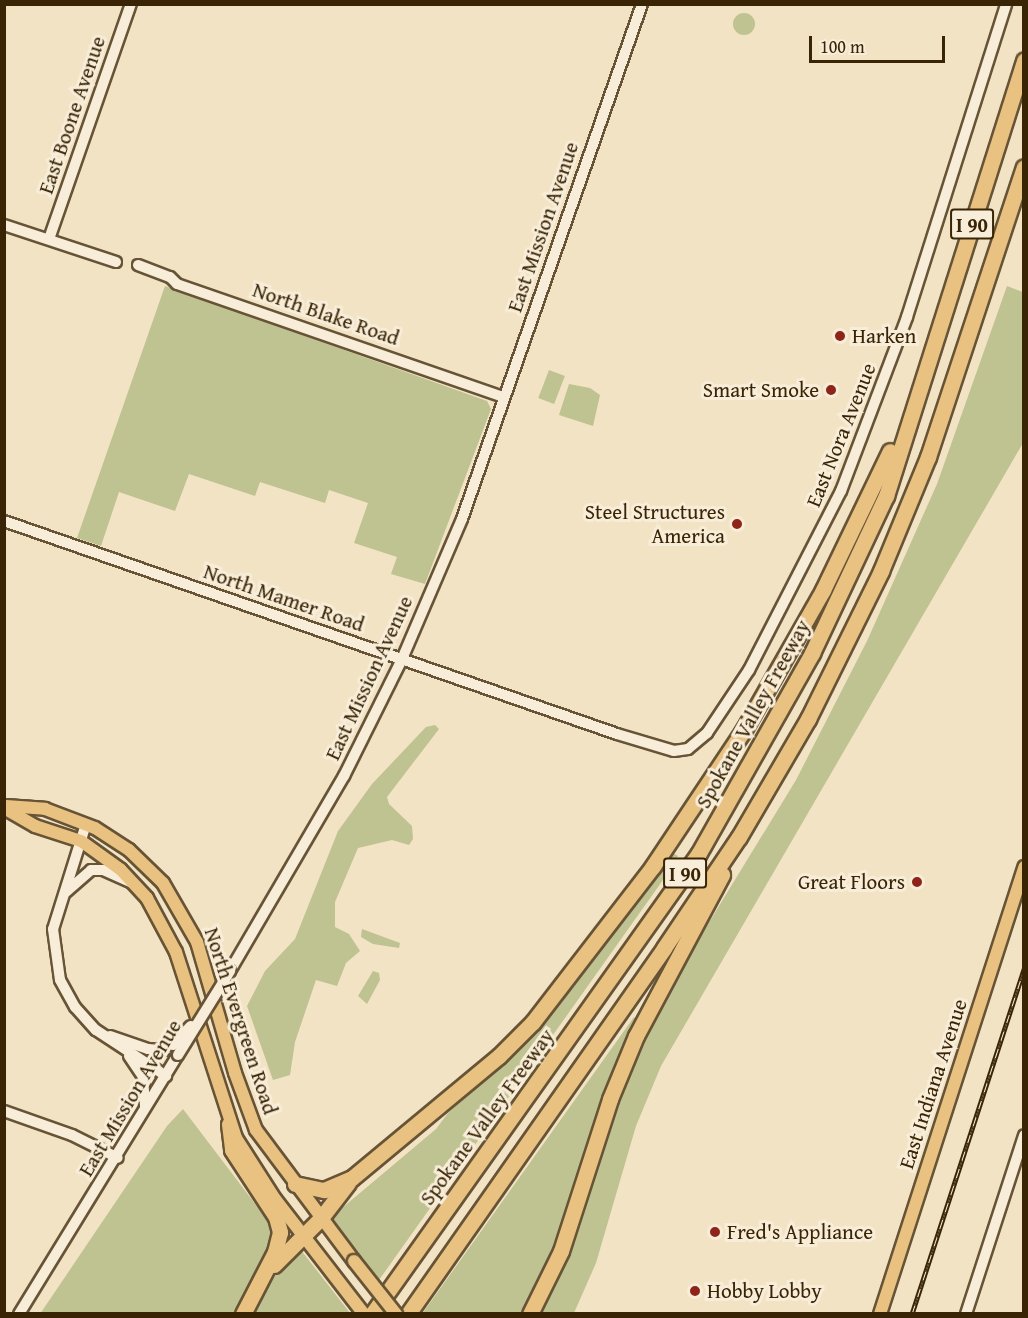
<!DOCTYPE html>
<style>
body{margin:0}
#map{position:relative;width:1028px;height:1318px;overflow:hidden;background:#f2e3c4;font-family:"Gentium Book Plus",serif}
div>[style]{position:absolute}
.green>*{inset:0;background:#bfc291;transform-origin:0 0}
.round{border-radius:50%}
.roads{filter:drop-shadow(2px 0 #675436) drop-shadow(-2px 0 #675436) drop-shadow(0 2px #675436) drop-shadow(0 -2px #675436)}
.minor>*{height:10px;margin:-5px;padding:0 5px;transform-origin:5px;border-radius:5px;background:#f7edd9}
.major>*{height:12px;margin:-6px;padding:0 6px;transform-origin:6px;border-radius:6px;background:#e9c282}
.highway>*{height:15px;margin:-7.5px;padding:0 7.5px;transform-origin:7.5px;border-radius:7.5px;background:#e9c282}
.rail>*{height:5px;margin-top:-2.5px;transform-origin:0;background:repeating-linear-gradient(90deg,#f7edd9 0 9px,#392506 0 18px);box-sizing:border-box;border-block:2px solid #392506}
.bridges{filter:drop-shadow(2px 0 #675436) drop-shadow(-2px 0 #675436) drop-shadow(0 2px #675436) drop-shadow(0 -2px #675436)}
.minor-bridge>*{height:10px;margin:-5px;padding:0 5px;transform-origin:5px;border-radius:5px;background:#f7edd9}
.major-bridge>*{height:12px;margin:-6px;padding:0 6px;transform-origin:6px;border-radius:6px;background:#e9c282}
.dots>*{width:16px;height:16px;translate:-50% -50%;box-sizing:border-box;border:3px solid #f7edd9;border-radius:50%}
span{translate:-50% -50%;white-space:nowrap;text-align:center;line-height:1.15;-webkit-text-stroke:6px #f7edd9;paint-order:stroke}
.shield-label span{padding:2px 4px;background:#f7edd9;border:2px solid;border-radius:4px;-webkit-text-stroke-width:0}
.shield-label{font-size:20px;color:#392506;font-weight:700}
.street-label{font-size:21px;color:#392506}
.poi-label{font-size:21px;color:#392506}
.left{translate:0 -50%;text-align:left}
.right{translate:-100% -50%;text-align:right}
.frame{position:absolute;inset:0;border:6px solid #392506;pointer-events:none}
.scale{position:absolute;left:809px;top:36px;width:136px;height:27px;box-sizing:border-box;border:3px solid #392506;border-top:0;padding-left:8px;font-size:18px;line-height:21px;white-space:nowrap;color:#392506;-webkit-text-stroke:4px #f7edd9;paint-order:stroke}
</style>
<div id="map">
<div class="green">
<div class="round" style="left:733px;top:13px;width:22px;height:22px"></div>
<div style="clip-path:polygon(165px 286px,487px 401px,491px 409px,425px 584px,391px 574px,397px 557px,354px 543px,368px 503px,329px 490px,325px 503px,260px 482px,255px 496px,189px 474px,175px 511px,119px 492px,101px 546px,77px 538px)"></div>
<div style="clip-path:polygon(1007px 286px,1023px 292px,1023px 443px,661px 1066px,636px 1126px,596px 1263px,574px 1313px,542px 1314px,572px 1247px,609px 1125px,634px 1062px,686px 960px,796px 780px,867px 641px,937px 484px)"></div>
<div style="left:549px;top:370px;width:17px;height:30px;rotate:21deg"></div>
<div style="clip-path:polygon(569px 384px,590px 388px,600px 395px,593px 426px,559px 415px)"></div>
<div style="clip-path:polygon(435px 725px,439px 729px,387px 797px,389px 804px,412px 826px,413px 839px,409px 845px,392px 840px,358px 848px,335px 902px,335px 927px,349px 934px,360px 951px,346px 963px,337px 986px,316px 980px,295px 1042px,290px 1075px,273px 1080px,247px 1006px,265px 971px,295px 939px,338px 831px,372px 784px,426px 727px)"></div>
<div style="clip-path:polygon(671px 852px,678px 856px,663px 880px,379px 1280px,329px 1219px,436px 1129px,448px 1113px,514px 1053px,559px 1002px)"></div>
<div style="clip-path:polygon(362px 929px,400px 943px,399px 948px,373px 944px,361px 937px)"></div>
<div style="clip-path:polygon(373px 971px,379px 973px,380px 980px,367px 1004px,358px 996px)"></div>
<div style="clip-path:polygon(634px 1017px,636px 1020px,600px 1103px,551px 1258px,524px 1313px,422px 1314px)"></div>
<div style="clip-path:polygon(183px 1109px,272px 1226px,270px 1245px,234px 1313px,40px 1314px,167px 1126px)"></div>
<div style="clip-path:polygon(295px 1244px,304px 1254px,350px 1313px,251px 1314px)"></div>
</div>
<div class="roads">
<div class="minor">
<div style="left:4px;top:225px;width:118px;rotate:18.3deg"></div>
<div style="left:49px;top:239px;width:249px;rotate:-70.8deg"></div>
<div style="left:138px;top:265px;width:34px;rotate:21deg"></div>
<div style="left:170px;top:277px;width:10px;rotate:45deg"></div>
<div style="left:177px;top:284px;width:346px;rotate:19.1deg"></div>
<div style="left:4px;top:521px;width:649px;rotate:19.16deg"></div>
<div style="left:617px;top:734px;width:59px;rotate:16.6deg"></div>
<div style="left:674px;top:751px;width:14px;rotate:-8deg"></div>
<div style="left:688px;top:749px;width:25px;rotate:-40deg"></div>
<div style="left:707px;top:733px;width:76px;rotate:-56.3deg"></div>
<div style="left:749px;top:670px;width:201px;rotate:-62.8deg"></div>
<div style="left:841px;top:491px;width:186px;rotate:-69.2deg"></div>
<div style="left:907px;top:317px;width:328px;rotate:-72.4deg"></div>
<div style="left:86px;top:824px;width:110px;rotate:107.4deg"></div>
<div style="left:53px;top:929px;width:51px;rotate:82.2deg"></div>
<div style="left:60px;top:980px;width:31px;rotate:61deg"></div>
<div style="left:75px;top:1007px;width:31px;rotate:48deg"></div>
<div style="left:96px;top:1030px;width:84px;rotate:33.3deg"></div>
<div style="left:66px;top:892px;width:33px;rotate:-41deg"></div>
<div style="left:91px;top:870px;width:12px"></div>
<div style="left:103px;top:870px;width:32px;rotate:24deg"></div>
<div style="left:230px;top:971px;width:226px;rotate:-59.7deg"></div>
<div style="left:344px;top:776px;width:131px;rotate:-63.6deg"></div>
<div style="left:402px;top:659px;width:152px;rotate:-66.8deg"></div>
<div style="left:462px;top:519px;width:546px;rotate:-70.73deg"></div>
<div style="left:110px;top:1036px;width:40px;rotate:18.9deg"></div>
<div style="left:148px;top:1049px;width:16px;rotate:4deg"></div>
<div style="left:164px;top:1050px;width:10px;rotate:-29deg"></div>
<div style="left:129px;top:1056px;width:25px;rotate:56deg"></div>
<div style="left:143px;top:1077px;width:30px;rotate:86deg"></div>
<div style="left:4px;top:1111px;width:72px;rotate:19.4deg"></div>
<div style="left:72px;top:1135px;width:51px;rotate:26.6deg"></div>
<div style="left:19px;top:1314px;width:304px;rotate:-58.5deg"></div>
<div style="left:966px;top:1314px;width:188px;rotate:-72deg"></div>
</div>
<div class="major">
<div style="left:6px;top:806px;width:39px;rotate:4deg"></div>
<div style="left:45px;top:809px;width:53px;rotate:20.8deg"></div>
<div style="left:95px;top:828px;width:40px;rotate:32.9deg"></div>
<div style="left:129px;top:850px;width:47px;rotate:44.1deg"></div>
<div style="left:163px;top:883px;width:68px;rotate:60deg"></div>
<div style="left:197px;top:942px;width:136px;rotate:73.8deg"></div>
<div style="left:235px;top:1073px;width:61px;rotate:69.8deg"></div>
<div style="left:256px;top:1130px;width:164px;rotate:53.2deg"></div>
<div style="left:4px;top:808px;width:36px;rotate:30deg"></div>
<div style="left:35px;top:826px;width:48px;rotate:18.1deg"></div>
<div style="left:81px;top:841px;width:49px;rotate:35.9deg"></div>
<div style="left:121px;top:870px;width:38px;rotate:47deg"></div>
<div style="left:147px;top:898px;width:61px;rotate:61.8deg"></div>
<div style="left:176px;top:952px;width:195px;rotate:72.1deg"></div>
<div style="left:236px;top:1138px;width:72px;rotate:57.4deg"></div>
<div style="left:275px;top:1199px;width:145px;rotate:52.3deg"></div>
<div style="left:880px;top:1314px;width:470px;rotate:-72.1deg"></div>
</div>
<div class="highway">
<div style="left:229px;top:1124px;width:26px;rotate:83deg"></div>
<div style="left:232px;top:1150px;width:80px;rotate:56.7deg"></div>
<div style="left:276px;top:1217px;width:16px;rotate:75deg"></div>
<div style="left:280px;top:1232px;width:21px;rotate:104deg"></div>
<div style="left:275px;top:1252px;width:70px;rotate:117.3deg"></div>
<div style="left:295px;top:1184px;width:30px;rotate:12deg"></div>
<div style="left:324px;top:1190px;width:30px;rotate:-23deg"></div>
<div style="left:352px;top:1178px;width:191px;rotate:-39.7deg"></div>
<div style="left:499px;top:1056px;width:48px;rotate:-45deg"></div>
<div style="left:533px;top:1022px;width:197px;rotate:-52.4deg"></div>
<div style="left:653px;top:866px;width:162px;rotate:-56.3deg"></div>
<div style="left:743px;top:731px;width:162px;rotate:-60.4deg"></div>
<div style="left:823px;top:590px;width:154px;rotate:-64.3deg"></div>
<div style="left:274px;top:1265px;width:66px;rotate:-45deg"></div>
<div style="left:321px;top:1218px;width:44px;rotate:-52.4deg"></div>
<div style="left:372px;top:1314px;width:565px;rotate:-54.65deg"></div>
<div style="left:699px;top:853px;width:230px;rotate:-60.5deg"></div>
<div style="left:812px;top:653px;width:174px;rotate:-64.8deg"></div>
<div style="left:886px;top:496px;width:457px;rotate:-72.4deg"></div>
<div style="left:408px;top:1314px;width:447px;rotate:-55deg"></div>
<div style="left:664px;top:948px;width:134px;rotate:-56deg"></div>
<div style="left:739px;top:837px;width:137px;rotate:-59.7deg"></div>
<div style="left:808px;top:719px;width:165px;rotate:-63.7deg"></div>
<div style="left:881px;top:571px;width:123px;rotate:-67.6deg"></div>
<div style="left:928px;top:457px;width:305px;rotate:-71.7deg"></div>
<div style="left:530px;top:1314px;width:70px;rotate:-63.8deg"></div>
<div style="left:561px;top:1251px;width:160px;rotate:-72.1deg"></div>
<div style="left:610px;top:1099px;width:68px;rotate:-67.6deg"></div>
<div style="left:636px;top:1036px;width:183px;rotate:-61.9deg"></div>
</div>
</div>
<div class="rail">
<div style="left:912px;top:1314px;width:363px;rotate:-72deg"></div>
</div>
<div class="bridges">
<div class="minor-bridge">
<div style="left:173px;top:1045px;width:26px;rotate:-47deg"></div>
<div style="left:178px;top:1055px;width:99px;rotate:-58.2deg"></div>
</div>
<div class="major-bridge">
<div style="left:354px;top:1261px;width:68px;rotate:51.6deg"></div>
</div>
</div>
<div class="dots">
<div style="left:840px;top:336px;background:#8f2418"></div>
<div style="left:831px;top:390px;background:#8f2418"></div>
<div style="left:737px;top:524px;background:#8f2418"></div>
<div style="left:917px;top:882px;background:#8f2418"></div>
<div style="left:715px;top:1232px;background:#8f2418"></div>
<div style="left:695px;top:1291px;background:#8f2418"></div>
</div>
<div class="shield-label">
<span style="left:972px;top:224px">I 90</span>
<span style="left:685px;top:873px">I 90</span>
</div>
<div class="street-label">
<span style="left:72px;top:115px;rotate:-71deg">East Boone Avenue</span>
<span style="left:543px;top:227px;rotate:-71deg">East Mission Avenue</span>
<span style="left:326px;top:314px;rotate:19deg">North Blake Road</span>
<span style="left:841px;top:435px;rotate:-68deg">East Nora Avenue</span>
<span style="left:284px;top:598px;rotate:19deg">North Mamer Road</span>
<span style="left:369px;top:678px;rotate:-65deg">East Mission Avenue</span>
<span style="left:753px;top:714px;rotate:-61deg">Spokane Valley Freeway</span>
<span style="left:241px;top:1021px;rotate:72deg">North Evergreen Road</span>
<span style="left:933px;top:1084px;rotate:-72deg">East Indiana Avenue</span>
<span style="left:130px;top:1098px;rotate:-59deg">East Mission Avenue</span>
<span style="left:487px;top:1117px;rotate:-54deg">Spokane Valley Freeway</span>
</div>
<div class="poi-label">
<span class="left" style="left:852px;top:336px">Harken</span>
<span class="right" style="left:819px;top:390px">Smart Smoke</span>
<span class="right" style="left:725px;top:524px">Steel Structures<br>America</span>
<span class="right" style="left:905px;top:882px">Great Floors</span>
<span class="left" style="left:727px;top:1232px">Fred's Appliance</span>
<span class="left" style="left:707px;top:1291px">Hobby Lobby</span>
</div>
<div class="frame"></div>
<div class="scale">100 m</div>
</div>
